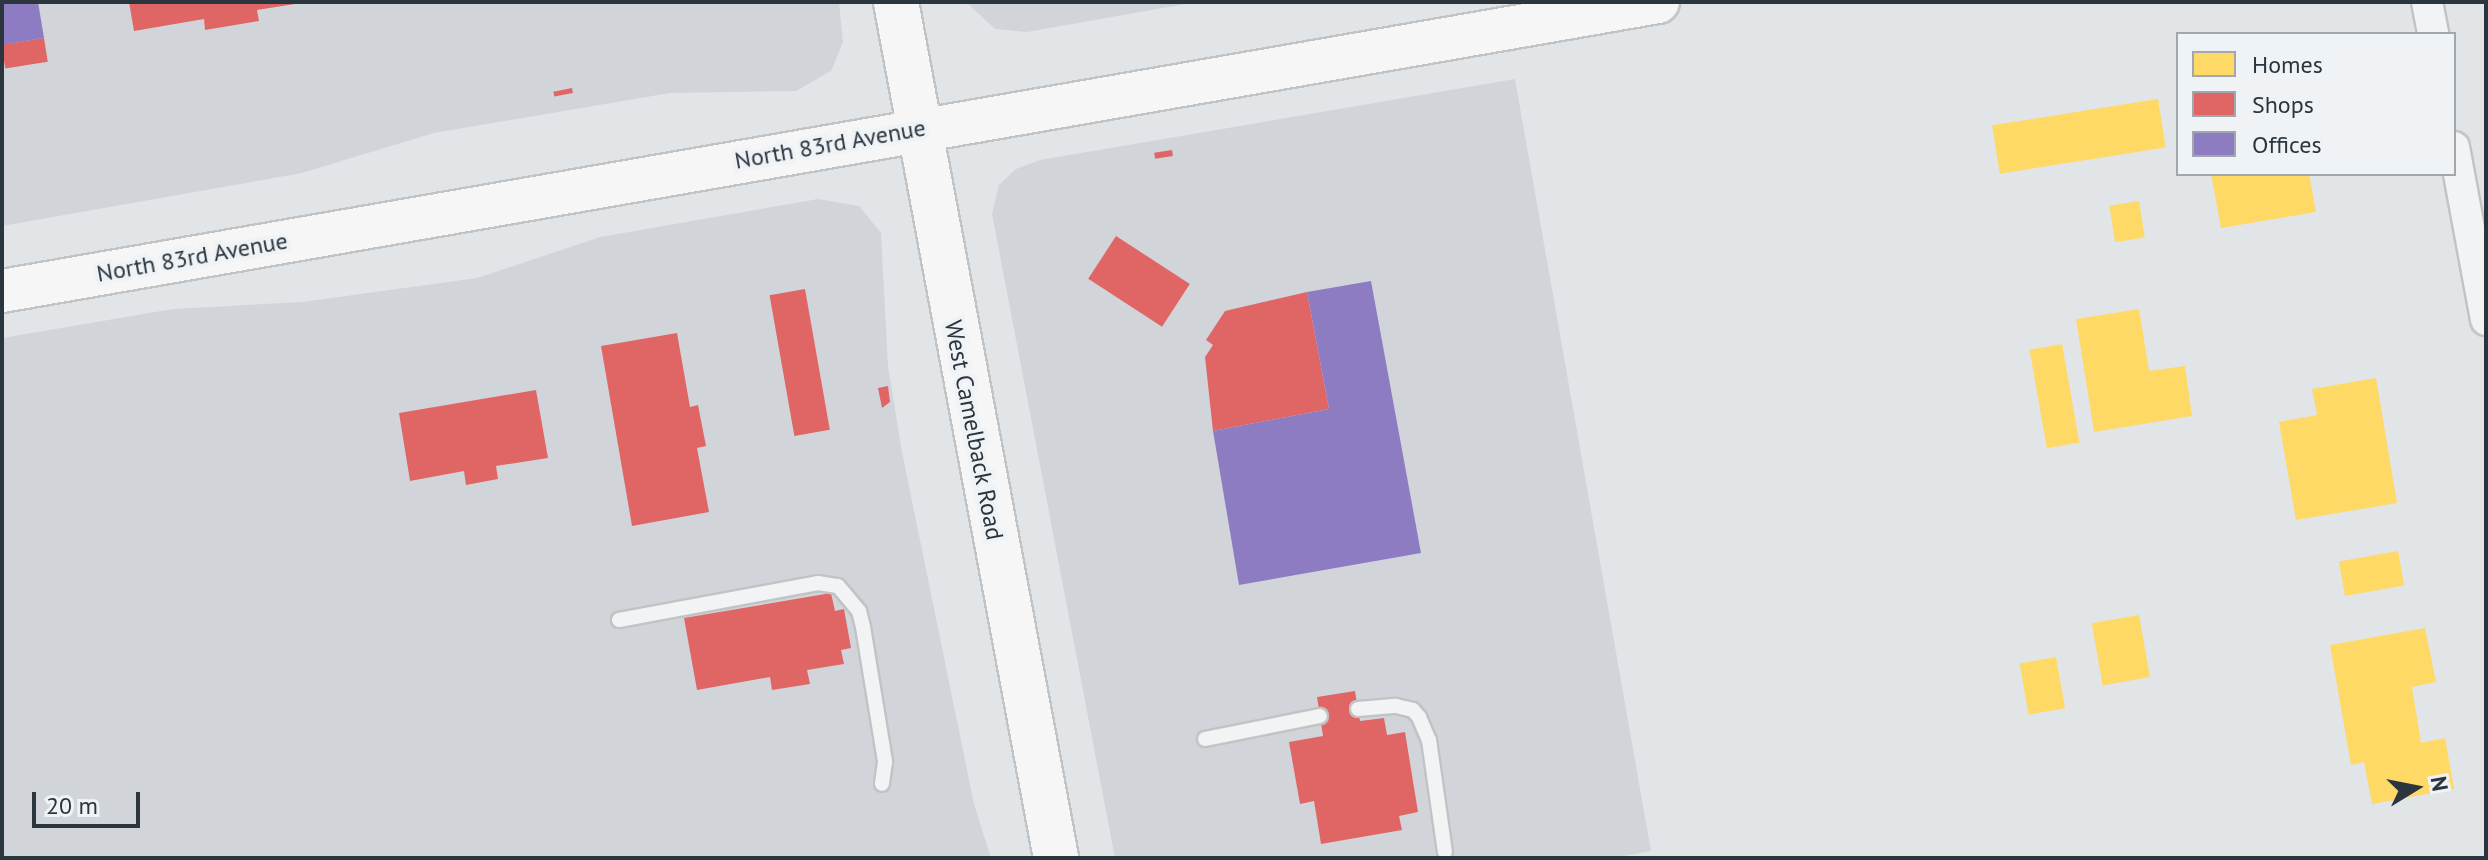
<!DOCTYPE html>
<style>
body{margin:0}
#map{position:relative;width:2488px;height:860px;overflow:hidden;background:#e2e5e7;font-family:"PT Sans",sans-serif}
div>[style]{position:absolute}
.built>*{inset:0;background:#d1d5da}
.homes>*{inset:0;background:#ffd966;transform-origin:0 0}
.shops>*{inset:0;background:#e06666;transform-origin:0 0}
.offices>*{inset:0;background:#8e7cc3}
.roads{filter:drop-shadow(2px 0 #c1c3c5) drop-shadow(-2px 0 #c1c3c5) drop-shadow(0 2px #c1c3c5) drop-shadow(0 -2px #c1c3c5)}
.service>*{height:14px;margin:-7px;padding:0 7px;transform-origin:7px;border-radius:7px;background:#f1f3f4}
.minor>*{height:30px;margin:-15px;padding:0 15px;transform-origin:15px;border-radius:15px;background:#f1f3f4}
.secondary>*{height:42px;margin:-21px;padding:0 21px;transform-origin:21px;border-radius:21px;background:#f6f6f6}
.primary>*{height:44px;margin:-22px;padding:0 22px;transform-origin:22px;border-radius:22px;background:#f6f6f6}
span{translate:-50% -50%;white-space:nowrap;text-align:center;line-height:1.15;-webkit-text-stroke:8px #f0f3f6;paint-order:stroke}
.street-label{font-size:24px;color:#2b353e}
.frame{position:absolute;inset:0;border:4px solid #2b353e;pointer-events:none}
.legend{position:absolute;left:2176px;top:32px;width:280px;height:144px;box-sizing:border-box;background:#f0f3f6;border:2px solid #a1a7ac;margin:0;padding:10px 14px;list-style:none;font-size:24px;color:#2b353e}
.legend li{display:flex;align-items:center;gap:16px;height:40px}
.legend b{width:40px;border:2px solid #a1a7ac}
.north{position:absolute;left:2376px;top:748px;width:80px;height:80px;-webkit-text-stroke:6px #f0f3f6;paint-order:stroke;rotate:80deg;font-size:22px;font-weight:700;line-height:32px;text-align:center;color:#2b353e}
.north::after{content:'';display:block;margin:auto;width:28px;height:36px;background:#2b353e;clip-path:polygon(50% 0,100% 100%,50% 72%,0 100%)}
.scale{position:absolute;left:32px;top:792px;width:108px;height:36px;box-sizing:border-box;border:4px solid #2b353e;border-top:0;padding-left:10px;font-size:24px;line-height:28px;white-space:nowrap;color:#2b353e;-webkit-text-stroke:6px #f0f3f6;paint-order:stroke}
</style>
<div id="map">
<div class="built">
<div style="clip-path:polygon(2px 2px,839px 2px,843px 42px,831px 71px,796px 91px,670px 93px,434px 133px,302px 173px,2px 226px)"></div>
<div style="clip-path:polygon(966px 2px,1197px 2px,1027px 32px,995px 29px)"></div>
<div style="clip-path:polygon(1515px 79px,1651px 851px,1613px 858px,1115px 858px,992px 214px,999px 185px,1016px 169px,1040px 160px)"></div>
<div style="clip-path:polygon(818px 199px,859px 206px,881px 233px,888px 366px,902px 452px,974px 804px,991px 858px,2px 858px,2px 338px,173px 309px,302px 302px,477px 278px,600px 237px)"></div>
</div>
<div class="homes">
<div style="left:2158px;top:99px;width:49px;height:168px;rotate:81deg"></div>
<div style="clip-path:polygon(2211px 174px,2309px 174px,2316px 212px,2221px 228px)"></div>
<div style="left:2139px;top:201px;width:37px;height:30px;rotate:81deg"></div>
<div style="clip-path:polygon(2139px 309px,2149px 371px,2185px 366px,2192px 416px,2094px 432px,2076px 319px)"></div>
<div style="left:2062px;top:344px;width:100px;height:33px;rotate:80deg"></div>
<div style="clip-path:polygon(2376px 378px,2397px 503px,2296px 520px,2279px 422px,2317px 415px,2312px 389px)"></div>
<div style="left:2398px;top:551px;width:35px;height:60px;rotate:80deg"></div>
<div style="left:2139px;top:615px;width:63px;height:48px;rotate:80deg"></div>
<div style="clip-path:polygon(2425px 628px,2436px 682px,2412px 687px,2421px 743px,2445px 738px,2454px 789px,2372px 804px,2364px 762px,2351px 765px,2330px 645px)"></div>
<div style="left:2056px;top:657px;width:52px;height:37px;rotate:80deg"></div>
</div>
<div class="shops">
<div style="clip-path:polygon(129px 2px,295px 2px,295px 4px,257px 10px,259px 21px,205px 30px,204px 19px,134px 31px)"></div>
<div style="left:44px;top:38px;width:24px;height:43px;rotate:81deg"></div>
<div style="left:572px;top:88px;width:5px;height:19px;rotate:79deg"></div>
<div style="left:1172px;top:150px;width:6px;height:18px;rotate:81deg"></div>
<div style="left:1116px;top:236px;width:88px;height:51px;rotate:33deg"></div>
<div style="left:805px;top:289px;width:143px;height:36px;rotate:80deg"></div>
<div style="clip-path:polygon(1307px 292px,1329px 409px,1213px 431px,1205px 357px,1213px 345px,1206px 340px,1225px 311px)"></div>
<div style="clip-path:polygon(677px 333px,690px 407px,698px 405px,706px 446px,697px 448px,709px 512px,632px 526px,601px 346px)"></div>
<div style="clip-path:polygon(888px 386px,890px 402px,882px 408px,878px 388px)"></div>
<div style="clip-path:polygon(536px 390px,548px 458px,496px 466px,498px 479px,466px 485px,464px 471px,410px 481px,399px 413px)"></div>
<div style="clip-path:polygon(831px 593px,835px 611px,844px 609px,851px 648px,841px 650px,844px 664px,807px 670px,810px 684px,772px 690px,770px 677px,697px 690px,684px 618px)"></div>
<div style="clip-path:polygon(1355px 691px,1360px 721px,1384px 718px,1387px 735px,1405px 732px,1418px 812px,1399px 816px,1402px 830px,1321px 844px,1314px 801px,1300px 804px,1289px 742px,1323px 736px,1317px 697px)"></div>
</div>
<div class="offices">
<div style="clip-path:polygon(2px 2px,38px 2px,44px 38px,2px 45px)"></div>
<div style="clip-path:polygon(1371px 281px,1421px 553px,1239px 585px,1213px 431px,1329px 409px,1307px 292px)"></div>
</div>
<div class="roads">
<div class="service">
<div style="left:619px;top:620px;width:202px;rotate:-10.5deg"></div>
<div style="left:818px;top:583px;width:20px;rotate:9deg"></div>
<div style="left:838px;top:586px;width:33px;rotate:50deg"></div>
<div style="left:859px;top:611px;width:16px;rotate:76deg"></div>
<div style="left:863px;top:627px;width:137px;rotate:80.7deg"></div>
<div style="left:885px;top:762px;width:22px;rotate:98deg"></div>
<div style="left:1358px;top:709px;width:38px;rotate:-5deg"></div>
<div style="left:1396px;top:706px;width:17px;rotate:13deg"></div>
<div style="left:1413px;top:710px;width:9px;rotate:49deg"></div>
<div style="left:1419px;top:717px;width:25px;rotate:67deg"></div>
<div style="left:1429px;top:740px;width:113px;rotate:81.9deg"></div>
<div style="left:1205px;top:739px;width:117px;rotate:-11.3deg"></div>
</div>
<div class="minor">
<div style="left:2427px;top:2px;width:33px;rotate:79deg"></div>
<div style="left:2454px;top:147px;width:176px;rotate:79.5deg"></div>
</div>
<div class="secondary">
<div style="left:2px;top:291px;width:1681px;rotate:-9.9deg"></div>
</div>
<div class="primary">
<div style="left:896px;top:2px;width:871px;rotate:79.41deg"></div>
</div>
</div>
<div class="street-label">
<span style="left:830px;top:144px;rotate:-10deg">North 83rd Avenue</span>
<span style="left:192px;top:257px;rotate:-10deg">North 83rd Avenue</span>
<span style="left:974px;top:430px;rotate:79deg">West Camelback Road</span>
</div>
<div class="frame"></div>
<ul class="legend">
<li><b style="height:22px;background:#ffd966"></b>Homes</li>
<li><b style="height:22px;background:#e06666"></b>Shops</li>
<li><b style="height:22px;background:#8e7cc3"></b>Offices</li>
</ul>
<div class="north">N</div>
<div class="scale">20 m</div>
</div>
